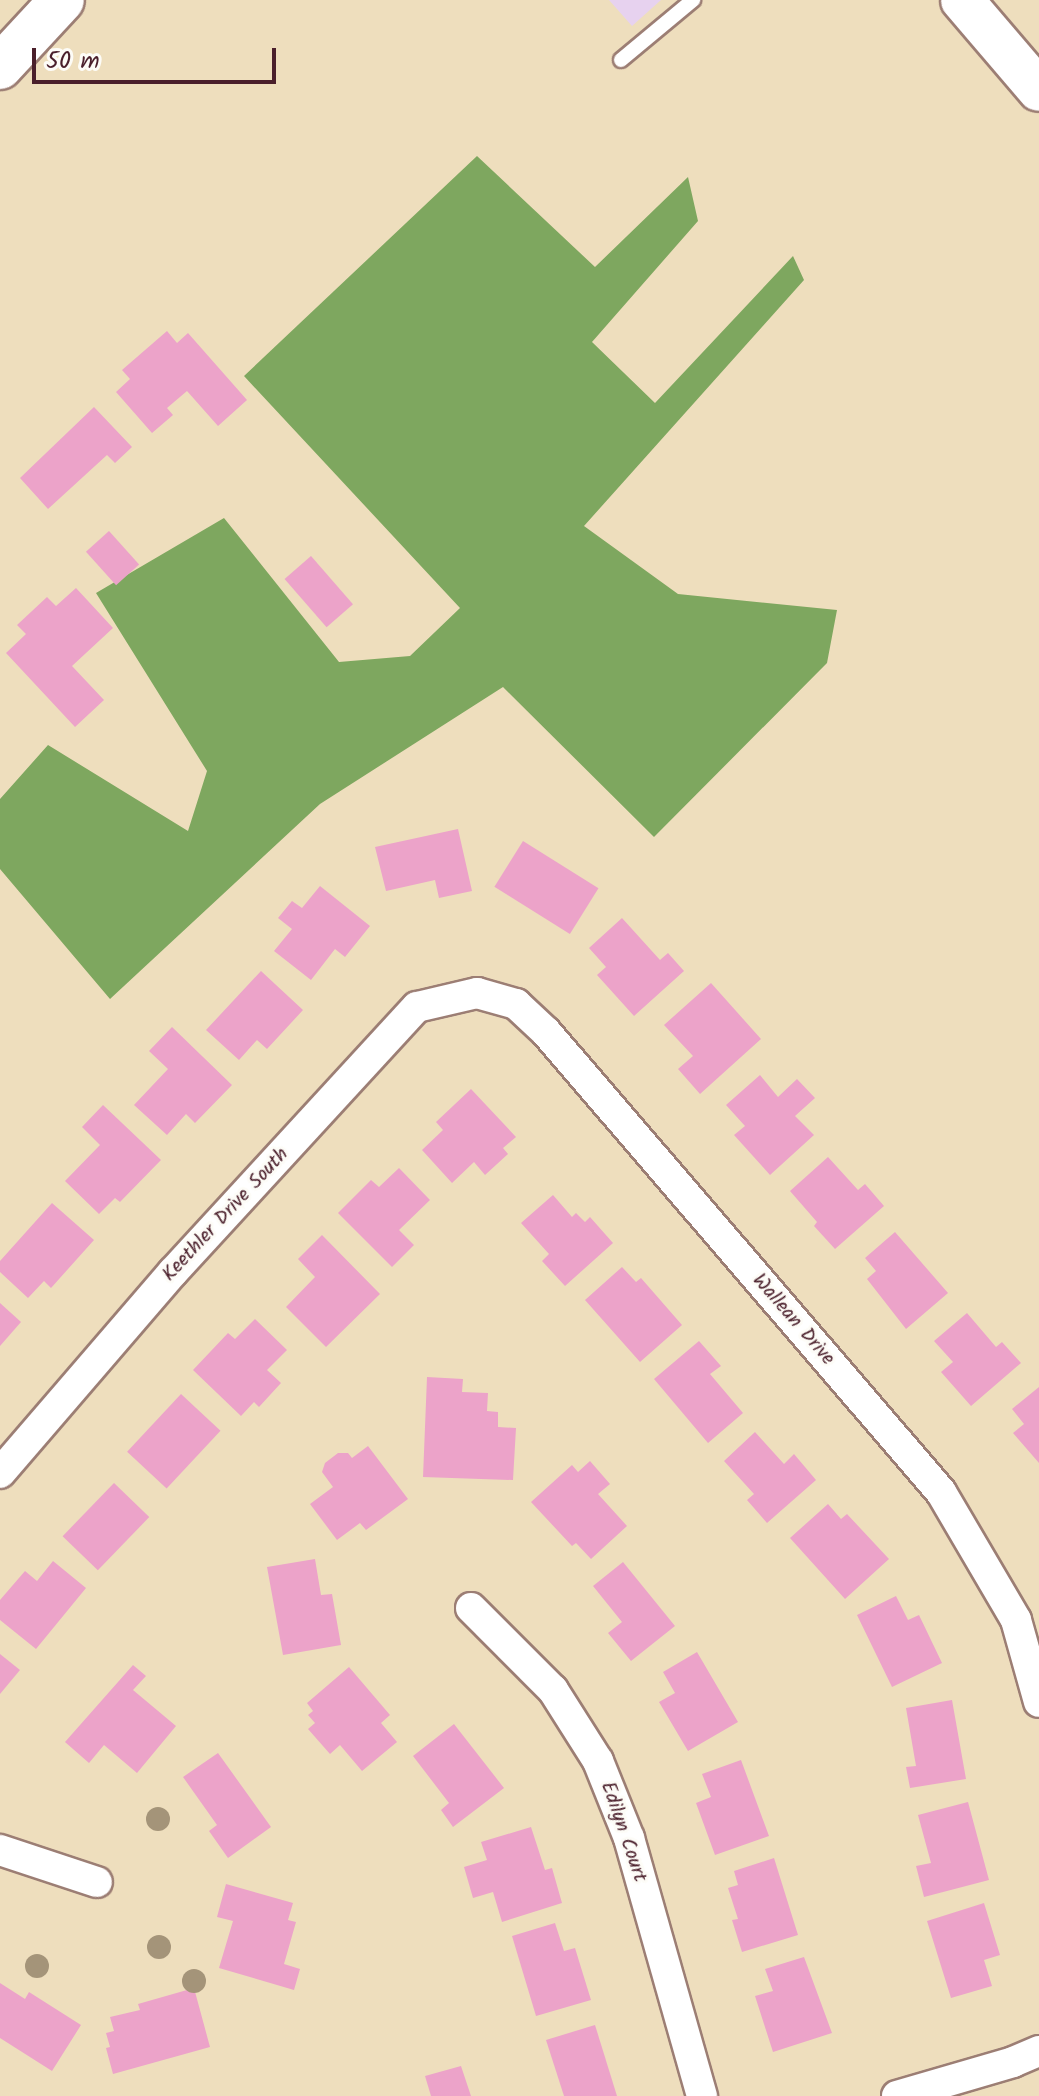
<!DOCTYPE html>
<style>
body{margin:0}
#map{position:relative;width:1039px;height:2096px;overflow:hidden;background:#eedebd;font-family:Kalam,sans-serif}
div>[style]{position:absolute}
.built>*{inset:0;background:#e7d2ef}
.forest>*{inset:0;background:#7ea75f}
.building>*{inset:0;background:#eca3c9;transform-origin:0 0}
.roads{filter:drop-shadow(2px 0 #9c7e74) drop-shadow(-2px 0 #9c7e74) drop-shadow(0 2px #9c7e74) drop-shadow(0 -2px #9c7e74)}
.lane>*{height:14px;margin:-7px;padding:0 7px;transform-origin:7px;border-radius:7px;background:#fff}
.street>*{height:30px;margin:-15px;padding:0 15px;transform-origin:15px;border-radius:15px;background:#fff}
.secondary>*{height:42px;margin:-21px;padding:0 21px;transform-origin:21px;border-radius:21px;background:#fff}
.primary>*{height:44px;margin:-22px;padding:0 22px;transform-origin:22px;border-radius:22px;background:#fff}
.trees>*{width:24px;height:24px;margin:-12px;border-radius:50%;background:#a49479}
span{translate:-50% -50%;white-space:nowrap;text-align:center;line-height:1.15;-webkit-text-stroke:6px #fdfcf7;paint-order:stroke}
.street-label{font-size:20px;color:#4a1f2b}
.scale{position:absolute;left:32px;top:48px;width:244px;height:36px;box-sizing:border-box;border:4px solid #4a1f2b;border-top:0;padding-left:10px;font-size:24px;line-height:28px;white-space:nowrap;color:#4a1f2b;-webkit-text-stroke:6px #fdfcf7;paint-order:stroke}
</style>
<div id="map">
<div class="built">
<div style="clip-path:polygon(609px 0,661px 0,632px 26px)"></div>
</div>
<div class="forest">
<div style="clip-path:polygon(477px 156px,595px 267px,688px 177px,698px 221px,592px 342px,655px 403px,793px 256px,804px 280px,584px 526px,678px 594px,837px 610px,827px 663px,654px 837px,503px 687px,320px 804px,110px 999px,0 869px,0 799px,48px 745px,188px 831px,207px 771px,96px 593px,224px 518px,339px 662px,410px 656px,460px 608px,244px 376px)"></div>
</div>
<div class="building">
<div style="clip-path:polygon(167px 331px,177px 343px,188px 333px,247px 400px,218px 426px,187px 391px,167px 408px,173px 415px,152px 433px,116px 392px,130px 379px,122px 370px)"></div>
<div style="clip-path:polygon(94px 407px,132px 447px,115px 463px,107px 455px,48px 509px,20px 478px)"></div>
<div style="left:109px;top:531px;width:45px;height:31px;rotate:48deg"></div>
<div style="left:311px;top:556px;width:64px;height:35px;rotate:49deg"></div>
<div style="clip-path:polygon(76px 588px,113px 628px,72px 666px,104px 700px,75px 727px,6px 653px,26px 634px,17px 625px,47px 597px,56px 606px)"></div>
<div style="clip-path:polygon(458px 829px,472px 891px,439px 898px,435px 880px,386px 891px,375px 847px)"></div>
<div style="left:523px;top:841px;width:89px;height:54px;rotate:32deg"></div>
<div style="clip-path:polygon(320px 886px,370px 926px,345px 957px,335px 949px,311px 980px,274px 951px,292px 929px,278px 918px,292px 901px,302px 908px)"></div>
<div style="clip-path:polygon(622px 918px,660px 960px,668px 953px,684px 971px,634px 1016px,597px 975px,606px 967px,589px 948px)"></div>
<div style="clip-path:polygon(261px 971px,303px 1010px,267px 1049px,257px 1040px,239px 1060px,206px 1030px)"></div>
<div style="clip-path:polygon(711px 983px,761px 1039px,700px 1094px,678px 1069px,693px 1056px,664px 1025px)"></div>
<div style="clip-path:polygon(172px 1027px,232px 1085px,195px 1123px,186px 1114px,167px 1135px,134px 1105px,168px 1069px,149px 1051px)"></div>
<div style="clip-path:polygon(760px 1075px,778px 1097px,797px 1079px,815px 1098px,795px 1116px,814px 1135px,770px 1175px,734px 1135px,745px 1126px,726px 1105px)"></div>
<div style="clip-path:polygon(471px 1089px,516px 1137px,503px 1148px,508px 1154px,485px 1175px,474px 1162px,452px 1183px,422px 1150px,443px 1130px,436px 1122px)"></div>
<div style="clip-path:polygon(103px 1105px,161px 1160px,120px 1202px,115px 1198px,99px 1214px,65px 1181px,100px 1145px,82px 1127px)"></div>
<div style="clip-path:polygon(828px 1157px,858px 1190px,865px 1184px,884px 1206px,835px 1249px,814px 1226px,817px 1222px,790px 1191px)"></div>
<div style="clip-path:polygon(399px 1168px,430px 1200px,399px 1230px,414px 1245px,392px 1267px,338px 1213px,371px 1180px,379px 1187px)"></div>
<div style="clip-path:polygon(553px 1195px,572px 1217px,576px 1213px,585px 1222px,590px 1217px,613px 1243px,565px 1286px,542px 1261px,549px 1254px,521px 1223px)"></div>
<div style="clip-path:polygon(52px 1203px,94px 1240px,51px 1288px,44px 1281px,28px 1298px,0 1272px,0 1261px)"></div>
<div style="clip-path:polygon(895px 1232px,948px 1293px,906px 1329px,867px 1279px,876px 1271px,865px 1258px)"></div>
<div style="clip-path:polygon(322px 1235px,380px 1294px,326px 1347px,286px 1307px,315px 1277px,298px 1259px)"></div>
<div style="clip-path:polygon(622px 1267px,636px 1282px,641px 1278px,682px 1325px,640px 1362px,585px 1300px)"></div>
<div style="clip-path:polygon(0 1303px,21px 1322px,0 1346px)"></div>
<div style="clip-path:polygon(967px 1313px,996px 1347px,1002px 1342px,1021px 1363px,971px 1406px,941px 1372px,953px 1362px,934px 1341px)"></div>
<div style="clip-path:polygon(255px 1319px,287px 1350px,267px 1370px,281px 1383px,259px 1407px,254px 1402px,241px 1416px,193px 1370px,228px 1333px,235px 1339px)"></div>
<div style="clip-path:polygon(699px 1341px,721px 1366px,710px 1374px,743px 1413px,708px 1443px,654px 1379px)"></div>
<div style="clip-path:polygon(427px 1377px,463px 1379px,462px 1392px,488px 1393px,487px 1411px,498px 1412px,498px 1427px,516px 1428px,513px 1480px,423px 1477px)"></div>
<div style="clip-path:polygon(1039px 1387px,1039px 1463px,1013px 1433px,1024px 1424px,1012px 1409px)"></div>
<div style="left:181px;top:1394px;width:54px;height:79px;rotate:43deg"></div>
<div style="clip-path:polygon(755px 1432px,784px 1464px,794px 1454px,816px 1480px,767px 1523px,747px 1500px,754px 1494px,724px 1461px)"></div>
<div style="clip-path:polygon(368px 1446px,408px 1499px,366px 1530px,360px 1523px,337px 1540px,310px 1504px,333px 1487px,322px 1472px,325px 1463px,338px 1453px,348px 1453px,352px 1458px)"></div>
<div style="clip-path:polygon(590px 1461px,610px 1484px,598px 1494px,627px 1526px,591px 1559px,576px 1543px,572px 1546px,531px 1502px,572px 1465px,578px 1472px)"></div>
<div style="left:114px;top:1483px;width:49px;height:74px;rotate:44deg"></div>
<div style="clip-path:polygon(828px 1504px,841px 1519px,847px 1514px,889px 1559px,845px 1599px,790px 1538px)"></div>
<div style="clip-path:polygon(315px 1559px,321px 1595px,332px 1594px,341px 1645px,283px 1655px,267px 1567px)"></div>
<div style="clip-path:polygon(53px 1561px,86px 1588px,36px 1649px,0 1620px,0 1600px,25px 1571px,37px 1581px)"></div>
<div style="clip-path:polygon(623px 1562px,675px 1626px,631px 1661px,608px 1633px,622px 1622px,593px 1586px)"></div>
<div style="clip-path:polygon(896px 1596px,908px 1620px,919px 1615px,942px 1663px,892px 1687px,857px 1615px)"></div>
<div style="clip-path:polygon(697px 1652px,738px 1722px,688px 1751px,659px 1702px,675px 1693px,663px 1672px)"></div>
<div style="clip-path:polygon(0 1654px,20px 1670px,0 1694px)"></div>
<div style="clip-path:polygon(133px 1665px,146px 1676px,133px 1690px,176px 1726px,137px 1773px,104px 1745px,89px 1763px,65px 1742px)"></div>
<div style="clip-path:polygon(349px 1667px,390px 1715px,381px 1723px,397px 1742px,362px 1771px,340px 1745px,330px 1754px,308px 1729px,315px 1723px,308px 1715px,313px 1711px,307px 1703px)"></div>
<div style="clip-path:polygon(952px 1700px,966px 1779px,910px 1788px,906px 1767px,916px 1766px,906px 1708px)"></div>
<div style="clip-path:polygon(454px 1724px,504px 1788px,453px 1827px,441px 1810px,449px 1803px,413px 1756px)"></div>
<div style="clip-path:polygon(218px 1753px,271px 1827px,228px 1858px,209px 1831px,217px 1825px,183px 1777px)"></div>
<div style="clip-path:polygon(741px 1760px,769px 1836px,715px 1855px,696px 1803px,711px 1797px,702px 1774px)"></div>
<div style="clip-path:polygon(968px 1802px,989px 1880px,924px 1897px,916px 1866px,931px 1863px,918px 1815px)"></div>
<div style="clip-path:polygon(531px 1827px,545px 1870px,552px 1868px,562px 1903px,502px 1922px,493px 1892px,473px 1898px,464px 1867px,487px 1860px,481px 1842px)"></div>
<div style="clip-path:polygon(774px 1858px,798px 1935px,742px 1952px,732px 1920px,738px 1919px,728px 1888px,738px 1885px,734px 1871px)"></div>
<div style="clip-path:polygon(226px 1884px,293px 1903px,288px 1920px,296px 1922px,284px 1964px,300px 1969px,294px 1990px,219px 1968px,233px 1921px,217px 1917px)"></div>
<div style="clip-path:polygon(984px 1903px,1000px 1955px,984px 1960px,992px 1986px,951px 1998px,927px 1921px)"></div>
<div style="clip-path:polygon(555px 1923px,564px 1951px,575px 1948px,591px 2000px,536px 2016px,512px 1936px)"></div>
<div style="clip-path:polygon(804px 1957px,832px 2033px,773px 2052px,755px 1996px,773px 1991px,765px 1969px)"></div>
<div style="clip-path:polygon(0 1983px,25px 1999px,29px 1992px,81px 2025px,52px 2071px,0 2038px)"></div>
<div style="clip-path:polygon(194px 1988px,210px 2047px,113px 2074px,106px 2048px,110px 2047px,106px 2033px,114px 2031px,110px 2017px,140px 2010px,138px 2004px)"></div>
<div style="clip-path:polygon(595px 2025px,617px 2096px,564px 2096px,546px 2040px)"></div>
<div style="clip-path:polygon(461px 2066px,471px 2096px,431px 2096px,425px 2076px)"></div>
</div>
<div class="roads">
<div class="lane">
<div style="left:621px;top:60px;width:94px;rotate:-39.8deg"></div>
</div>
<div class="street">
<div style="left:0;top:1473px;width:265px;rotate:-49.3deg"></div>
<div style="left:173px;top:1272px;width:360px;rotate:-47.4deg"></div>
<div style="left:417px;top:1007px;width:62px;rotate:-13.1deg"></div>
<div style="left:477px;top:993px;width:41px;rotate:15.8deg"></div>
<div style="left:516px;top:1004px;width:41px;rotate:43deg"></div>
<div style="left:546px;top:1032px;width:606px;rotate:49.35deg"></div>
<div style="left:941px;top:1492px;width:148px;rotate:59.6deg"></div>
<div style="left:1016px;top:1620px;width:85px;rotate:74.3deg"></div>
<div style="left:471px;top:1608px;width:116px;rotate:45deg"></div>
<div style="left:553px;top:1690px;width:84px;rotate:57.6deg"></div>
<div style="left:598px;top:1761px;width:83px;rotate:68.1deg"></div>
<div style="left:629px;top:1838px;width:268px;rotate:74.2deg"></div>
<div style="left:0;top:1850px;width:102px;rotate:18.3deg"></div>
<div style="left:897px;top:2096px;width:121px;rotate:-16.3deg"></div>
<div style="left:1013px;top:2062px;width:28px;rotate:-23deg"></div>
</div>
<div class="secondary">
<div style="left:962px;top:0;width:118px;rotate:49.5deg"></div>
</div>
<div class="primary">
<div style="left:0;top:67px;width:91px;rotate:-47.2deg"></div>
</div>
</div>
<div class="trees">
<div style="left:158px;top:1819px"></div>
<div style="left:159px;top:1947px"></div>
<div style="left:37px;top:1966px"></div>
<div style="left:194px;top:1981px"></div>
</div>
<div class="street-label">
<span style="left:226px;top:1215px;rotate:-47deg">Keethler Drive South</span>
<span style="left:793px;top:1320px;rotate:49deg">Wallean Drive</span>
<span style="left:623px;top:1832px;rotate:71deg">Edilyn Court</span>
</div>
<div class="scale">50 m</div>
</div>
